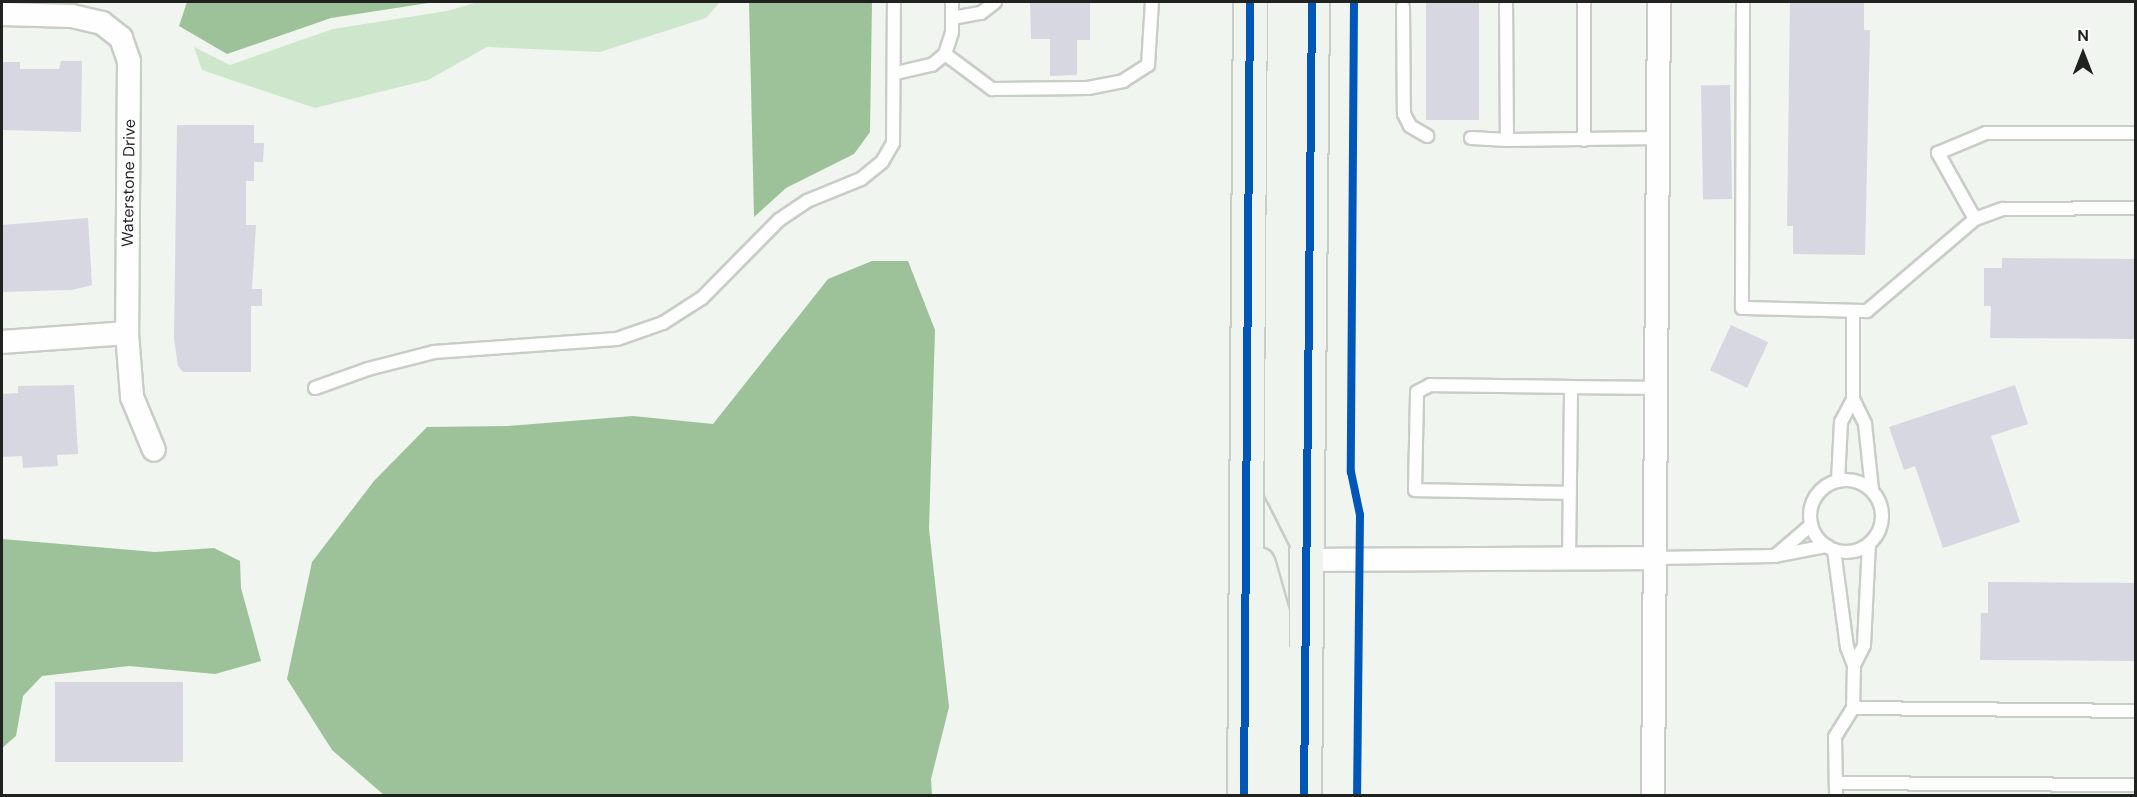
<!DOCTYPE html>
<style>
body{margin:0}
#map{position:relative;width:2137px;height:797px;overflow:hidden;background:#f0f5ef;font-family:"DM Sans",sans-serif}
div>[style]{position:absolute}
.green>*{inset:0;background:#cee6cc}
.water>*{inset:0;background:#9dc199}
.building>*{inset:0;background:#d7d7e1;transform-origin:0 0}
.roads{filter:drop-shadow(2px 0 #c9cdc8) drop-shadow(-2px 0 #c9cdc8) drop-shadow(0 2px #c9cdc8) drop-shadow(0 -2px #c9cdc8)}
.service>*{height:12px;margin:-6px;padding:0 6px;transform-origin:6px;border-radius:6px;background:#fdfefd}
.service>.ring{margin:-6px;padding:0;box-sizing:content-box;background:none;border:12px solid #fdfefd;border-radius:50%}
.minor>*{height:22px;margin:-11px;padding:0 11px;transform-origin:11px;border-radius:11px;background:#fdfefd}
.primary>*{height:33px;margin:-16.5px;padding:0 16.5px;transform-origin:16.5px;border-radius:16.5px;background:#eff4ef}
.cycleway>*{height:8px;margin:-4px;padding:0 4px;transform-origin:4px;border-radius:4px;background:#0057b8}
span{translate:-50% -50%;white-space:nowrap;text-align:center;line-height:1.15;-webkit-text-stroke:4.5px #fff;paint-order:stroke}
.street-label{font-size:16px;color:#1f221e}
.frame{position:absolute;inset:0;border:3px solid #1f221e;pointer-events:none}
.north{position:absolute;left:2053px;top:24px;width:60px;height:60px;-webkit-text-stroke:4px #fff;paint-order:stroke;rotate:0deg;font-size:16px;font-weight:700;line-height:24px;text-align:center;color:#1f221e}
.north::after{content:'';display:block;margin:auto;width:21px;height:27px;background:#1f221e;clip-path:polygon(50% 0,100% 100%,50% 72%,0 100%)}
</style>
<div id="map">
<div class="green">
<div style="clip-path:polygon(478px 2px,720px 2px,706px 18px,600px 52px,487px 47px,428px 80px,315px 108px,202px 70px,194px 47px,230px 65px,333px 29px,447px 11px)"></div>
</div>
<div class="water">
<div style="clip-path:polygon(187px 2px,435px 2px,331px 18px,227px 54px,179px 26px)"></div>
<div style="clip-path:polygon(749px 2px,872px 2px,870px 132px,854px 154px,786px 188px,754px 217px)"></div>
<div style="clip-path:polygon(872px 261px,908px 261px,935px 330px,929px 529px,949px 707px,931px 779px,932px 795px,384px 795px,332px 750px,287px 679px,312px 562px,374px 481px,427px 427px,508px 426px,633px 416px,713px 424px,828px 279px)"></div>
<div style="clip-path:polygon(2px 539px,155px 552px,214px 548px,240px 561px,241px 588px,261px 661px,215px 674px,129px 666px,42px 676px,23px 696px,16px 736px,2px 748px)"></div>
</div>
<div class="building">
<div style="clip-path:polygon(1030px 2px,1090px 2px,1090px 40px,1077px 40px,1077px 75px,1050px 76px,1050px 39px,1031px 39px)"></div>
<div style="left:1426px;top:2px;width:53px;height:118px"></div>
<div style="clip-path:polygon(1790px 2px,1864px 2px,1864px 30px,1870px 30px,1865px 255px,1793px 254px,1793px 226px,1787px 226px)"></div>
<div style="clip-path:polygon(61px 61px,82px 61px,81px 132px,2px 130px,2px 62px,20px 62px,20px 69px,59px 69px)"></div>
<div style="left:1730px;top:85px;width:114px;height:29px;rotate:89deg"></div>
<div style="clip-path:polygon(177px 125px,254px 125px,254px 143px,264px 143px,263px 162px,254px 162px,254px 181px,246px 181px,246px 225px,256px 225px,252px 289px,262px 289px,262px 306px,251px 306px,251px 372px,183px 372px,178px 366px,174px 339px)"></div>
<div style="clip-path:polygon(88px 218px,92px 285px,72px 290px,2px 292px,2px 225px)"></div>
<div style="clip-path:polygon(2002px 258px,2136px 259px,2136px 339px,1990px 338px,1991px 306px,1984px 306px,1984px 268px,2002px 268px)"></div>
<div style="left:1731px;top:325px;width:41px;height:50px;rotate:25deg"></div>
<div style="clip-path:polygon(74px 385px,78px 454px,57px 455px,58px 466px,23px 468px,22px 456px,2px 457px,2px 394px,18px 393px,18px 386px)"></div>
<div style="clip-path:polygon(2015px 385px,2028px 424px,1991px 436px,2020px 522px,1943px 548px,1915px 466px,1904px 470px,1889px 427px)"></div>
<div style="clip-path:polygon(1988px 582px,2136px 583px,2136px 661px,1980px 660px,1981px 613px,1988px 613px)"></div>
<div style="left:55px;top:682px;width:128px;height:80px"></div>
</div>
<div class="roads">
<div class="service">
<div style="left:1506px;top:2px;width:138px;rotate:89.6deg"></div>
<div style="left:1507px;top:140px;width:150px;rotate:-0.8deg"></div>
<div style="left:1584px;top:2px;width:138px;rotate:90deg"></div>
<div style="left:1743px;top:2px;width:306px;rotate:90.2deg"></div>
<div style="left:1742px;top:308px;width:125px;rotate:1.4deg"></div>
<div style="left:1867px;top:311px;width:142px;rotate:-40.4deg"></div>
<div style="left:1975px;top:219px;width:76px;rotate:-119.3deg"></div>
<div style="left:1938px;top:153px;width:52px;rotate:-22.6deg"></div>
<div style="left:1986px;top:133px;width:150px"></div>
<div style="left:1403px;top:7px;width:107px;rotate:89.5deg"></div>
<div style="left:1404px;top:114px;width:13px;rotate:63deg"></div>
<div style="left:1410px;top:126px;width:20px;rotate:30deg"></div>
<div style="left:952px;top:18px;width:29px;rotate:-10deg"></div>
<div style="left:981px;top:13px;width:18px;rotate:-38deg"></div>
<div style="left:945px;top:54px;width:59px;rotate:36.7deg"></div>
<div style="left:992px;top:89px;width:96px;rotate:-0.6deg"></div>
<div style="left:1088px;top:88px;width:36px;rotate:-11deg"></div>
<div style="left:1123px;top:81px;width:30px;rotate:-33deg"></div>
<div style="left:1148px;top:65px;width:63px;rotate:-86.4deg"></div>
<div style="left:896px;top:73px;width:37px;rotate:-13deg"></div>
<div style="left:932px;top:65px;width:17px;rotate:-40deg"></div>
<div style="left:945px;top:54px;width:23px;rotate:-72deg"></div>
<div style="left:952px;top:32px;width:30px;rotate:-90deg"></div>
<div style="left:1471px;top:138px;width:36px;rotate:3deg"></div>
<div style="left:1975px;top:219px;width:30px;rotate:-20deg"></div>
<div style="left:2003px;top:209px;width:133px;rotate:-0.4deg"></div>
<div style="left:1853px;top:311px;width:88px;rotate:90deg"></div>
<div style="left:1853px;top:399px;width:28px;rotate:64deg"></div>
<div style="left:1865px;top:424px;width:66px;rotate:83.9deg"></div>
<div style="left:315px;top:388px;width:56px;rotate:-19.7deg"></div>
<div style="left:368px;top:369px;width:68px;rotate:-14.4deg"></div>
<div style="left:434px;top:352px;width:183px;rotate:-4.1deg"></div>
<div style="left:617px;top:339px;width:49px;rotate:-19.2deg"></div>
<div style="left:663px;top:323px;width:46px;rotate:-32.7deg"></div>
<div style="left:702px;top:298px;width:110px;rotate:-45.4deg"></div>
<div style="left:779px;top:220px;width:34px;rotate:-34deg"></div>
<div style="left:807px;top:201px;width:58px;rotate:-22.2deg"></div>
<div style="left:861px;top:179px;width:27px;rotate:-39deg"></div>
<div style="left:882px;top:162px;width:22px;rotate:-60deg"></div>
<div style="left:893px;top:143px;width:141px;rotate:-89.6deg"></div>
<div class="ring" style="left:1810px;top:480px;width:60px;height:60px"></div>
<div style="left:1838px;top:481px;width:59px;rotate:-87.1deg"></div>
<div style="left:1841px;top:422px;width:26px;rotate:-62deg"></div>
<div style="left:1570px;top:493px;width:155px;rotate:-178.9deg"></div>
<div style="left:1415px;top:490px;width:98px;rotate:-88.8deg"></div>
<div style="left:1417px;top:392px;width:15px;rotate:-28deg"></div>
<div style="left:1430px;top:385px;width:141px;rotate:0.8deg"></div>
<div style="left:1834px;top:550px;width:98px;rotate:82.4deg"></div>
<div style="left:1847px;top:647px;width:19px;rotate:69deg"></div>
<div style="left:1854px;top:665px;width:43px;rotate:91.3deg"></div>
<div style="left:1853px;top:708px;width:34px;rotate:122deg"></div>
<div style="left:1835px;top:737px;width:59px;rotate:89deg"></div>
<div style="left:1775px;top:556px;width:48px;rotate:-40.7deg"></div>
<div style="left:1655px;top:558px;width:119px;rotate:-1deg"></div>
<div style="left:1774px;top:556px;width:54px;rotate:-10.7deg"></div>
<div style="left:1569px;top:559px;width:172px;rotate:-89.3deg"></div>
<div style="left:1571px;top:387px;width:85px;rotate:0.7deg"></div>
<div style="left:1854px;top:665px;width:22px;rotate:-63deg"></div>
<div style="left:1864px;top:645px;width:101px;rotate:-87.2deg"></div>
<div style="left:1853px;top:708px;width:283px;rotate:0.6deg"></div>
<div style="left:1836px;top:783px;width:300px;rotate:0.4deg"></div>
</div>
<div class="minor">
<div style="left:2px;top:14px;width:70px;rotate:1.6deg"></div>
<div style="left:72px;top:16px;width:31px;rotate:13deg"></div>
<div style="left:102px;top:23px;width:24px;rotate:38deg"></div>
<div style="left:121px;top:38px;width:24px;rotate:71deg"></div>
<div style="left:129px;top:61px;width:272px;rotate:90.4deg"></div>
<div style="left:127px;top:333px;width:64px;rotate:85.5deg"></div>
<div style="left:132px;top:397px;width:57px;rotate:67.5deg"></div>
<div style="left:2px;top:342px;width:125px;rotate:-4.1deg"></div>
<div style="left:1307px;top:560px;width:348px;rotate:-0.3deg"></div>
<div style="left:1653px;top:796px;width:794px;rotate:-89.57deg"></div>
</div>
<div class="primary">
<div style="left:1284px;top:2px;width:488px;rotate:90.4deg"></div>
<div style="left:1281px;top:490px;width:54px;rotate:63.4deg"></div>
<div style="left:1258px;top:564px;width:51px;rotate:74.1deg"></div>
<div style="left:1272px;top:613px;width:183px;rotate:90deg"></div>
<div style="left:1244px;top:796px;width:794px;rotate:-89.57deg"></div>
<div style="left:1304px;top:796px;width:794px;rotate:-89.42deg"></div>
</div>
</div>
<div class="cycleway">
<div style="left:1354px;top:2px;width:470px;rotate:90.4deg"></div>
<div style="left:1351px;top:472px;width:44px;rotate:78.2deg"></div>
<div style="left:1360px;top:515px;width:281px;rotate:90.6deg"></div>
<div style="left:1244px;top:796px;width:794px;rotate:-89.57deg"></div>
<div style="left:1304px;top:796px;width:794px;rotate:-89.42deg"></div>
</div>
<div class="street-label">
<span style="left:129px;top:183px;rotate:-89deg">Waterstone Drive</span>
</div>
<div class="frame"></div>
<div class="north">N</div>
</div>
